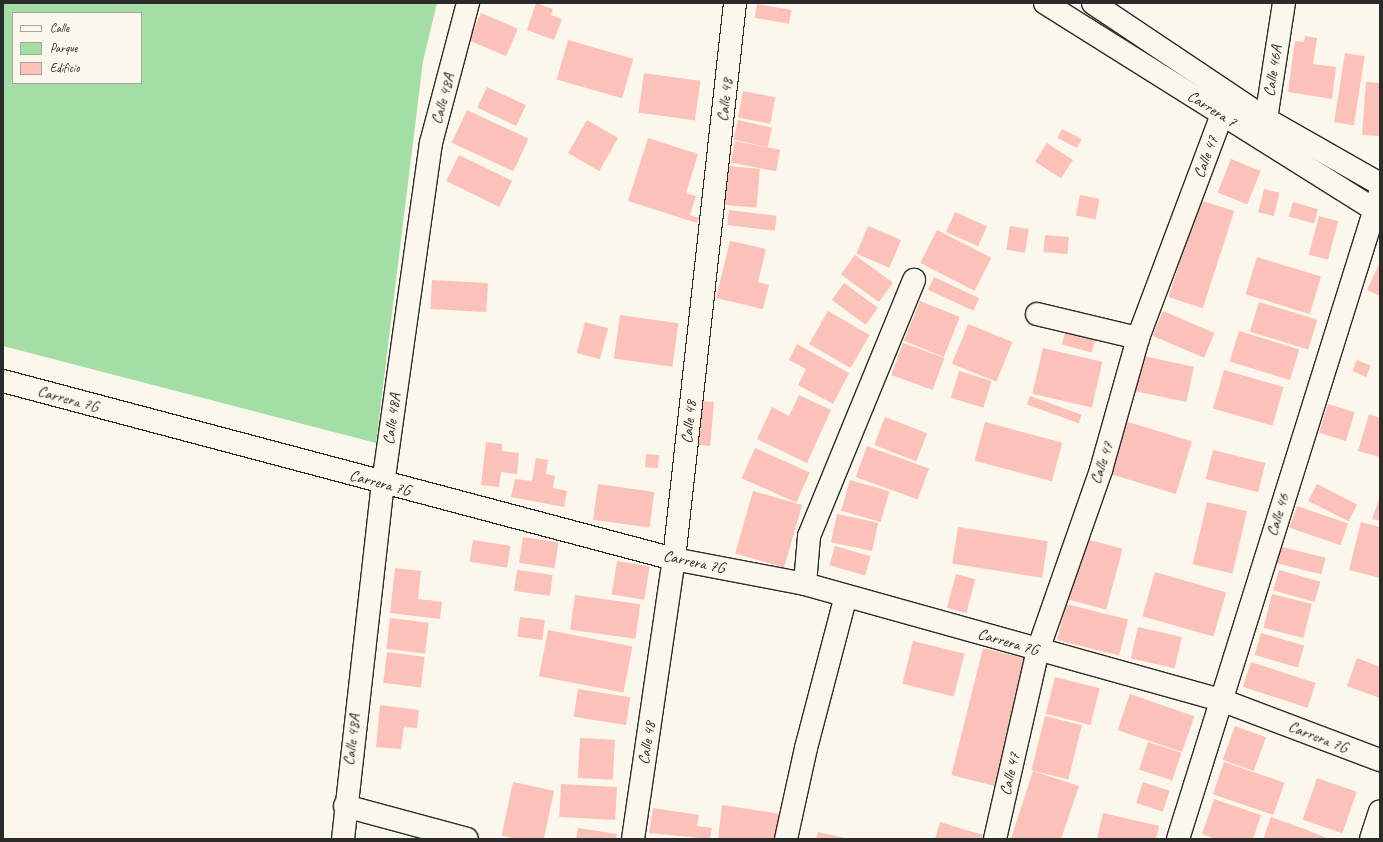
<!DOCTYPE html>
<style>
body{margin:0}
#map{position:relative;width:1383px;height:842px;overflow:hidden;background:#fbf7ec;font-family:Caveat,sans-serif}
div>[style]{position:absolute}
.green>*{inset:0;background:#a3dea4}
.building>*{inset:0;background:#fcc1b8;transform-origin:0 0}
.roads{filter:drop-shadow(1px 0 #2b2b2b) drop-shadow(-1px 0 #2b2b2b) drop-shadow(0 1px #2b2b2b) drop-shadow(0 -1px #2b2b2b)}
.street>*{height:22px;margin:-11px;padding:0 11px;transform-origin:11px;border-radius:11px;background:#fbf7ec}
.secondary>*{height:22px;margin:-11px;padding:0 11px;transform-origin:11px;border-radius:11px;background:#fbf7ec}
span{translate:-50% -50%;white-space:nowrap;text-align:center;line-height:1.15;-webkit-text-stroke:4px #fbf7ec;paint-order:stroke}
.street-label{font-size:16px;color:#2b2b2b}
.frame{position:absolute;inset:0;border:4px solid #2b2b2b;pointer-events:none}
.legend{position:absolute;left:12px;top:12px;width:130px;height:72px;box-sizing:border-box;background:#fbf7ec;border:1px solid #a8a59f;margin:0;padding:5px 7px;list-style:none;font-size:12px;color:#2b2b2b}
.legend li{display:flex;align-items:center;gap:8px;height:20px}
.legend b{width:20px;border:1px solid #a8a59f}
</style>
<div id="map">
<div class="green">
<div style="clip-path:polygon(evenodd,3px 3px,437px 3px,423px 61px,376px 443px,3px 346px,3px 3px,13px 13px,141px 13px,141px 83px,13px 83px,13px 13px)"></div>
</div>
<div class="building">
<div style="clip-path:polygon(536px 3px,553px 9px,551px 15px,562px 19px,554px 40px,527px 30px)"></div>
<div style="left:757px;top:4px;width:35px;height:14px;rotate:10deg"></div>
<div style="left:481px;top:13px;width:40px;height:30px;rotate:23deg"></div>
<div style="clip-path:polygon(1305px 36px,1317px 38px,1313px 64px,1336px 67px,1332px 99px,1288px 92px,1295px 41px,1304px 42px)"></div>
<div style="left:568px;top:40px;width:68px;height:41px;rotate:16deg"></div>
<div style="left:1345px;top:53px;width:20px;height:70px;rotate:9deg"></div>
<div style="left:644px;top:73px;width:57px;height:40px;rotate:8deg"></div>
<div style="clip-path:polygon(1366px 82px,1380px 83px,1380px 136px,1362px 135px)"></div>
<div style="left:487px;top:87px;width:43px;height:23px;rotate:25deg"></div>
<div style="left:743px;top:91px;width:33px;height:27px;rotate:11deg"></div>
<div style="left:467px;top:110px;width:68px;height:36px;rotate:25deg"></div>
<div style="left:587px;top:120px;width:36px;height:38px;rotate:30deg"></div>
<div style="left:738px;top:120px;width:35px;height:20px;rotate:13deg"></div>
<div style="left:1062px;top:129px;width:22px;height:10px;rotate:27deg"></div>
<div style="clip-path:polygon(648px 138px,698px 154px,686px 193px,696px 196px,690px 215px,699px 218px,697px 223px,628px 201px)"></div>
<div style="left:735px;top:141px;width:46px;height:22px;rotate:11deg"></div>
<div style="left:1047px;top:143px;width:31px;height:22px;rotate:33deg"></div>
<div style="left:459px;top:155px;width:59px;height:29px;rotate:26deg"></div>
<div style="left:1231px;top:159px;width:32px;height:36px;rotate:22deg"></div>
<div style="left:728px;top:166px;width:32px;height:39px;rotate:5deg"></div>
<div style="left:1264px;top:189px;width:16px;height:24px;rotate:14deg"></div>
<div style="left:1080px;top:195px;width:20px;height:21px;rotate:11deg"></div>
<div style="left:1200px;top:200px;width:36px;height:102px;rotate:18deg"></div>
<div style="left:1293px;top:202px;width:26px;height:15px;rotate:16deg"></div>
<div style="left:729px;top:210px;width:48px;height:15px;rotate:7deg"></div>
<div style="left:955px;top:212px;width:35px;height:22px;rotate:24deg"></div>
<div style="left:1319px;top:216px;width:20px;height:40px;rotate:15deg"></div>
<div style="left:868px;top:226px;width:36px;height:30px;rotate:23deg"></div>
<div style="left:1010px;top:226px;width:19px;height:24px;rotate:9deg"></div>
<div style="left:937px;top:230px;width:61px;height:37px;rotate:27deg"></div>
<div style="left:1045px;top:235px;width:24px;height:17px;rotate:5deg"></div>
<div style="clip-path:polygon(730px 241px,766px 249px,758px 282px,769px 285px,763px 309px,716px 298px)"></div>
<div style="left:855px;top:255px;width:47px;height:24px;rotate:36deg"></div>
<div style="left:1257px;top:257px;width:67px;height:39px;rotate:17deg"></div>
<div style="clip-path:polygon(1380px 262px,1380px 296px,1367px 290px)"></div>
<div style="left:934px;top:277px;width:50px;height:14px;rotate:25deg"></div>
<div style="left:432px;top:280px;width:56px;height:29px;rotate:3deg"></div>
<div style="left:844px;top:283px;width:42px;height:21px;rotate:36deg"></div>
<div style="left:920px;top:301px;width:43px;height:43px;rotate:22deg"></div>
<div style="left:1259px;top:302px;width:61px;height:31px;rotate:17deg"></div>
<div style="left:828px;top:311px;width:48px;height:38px;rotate:30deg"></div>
<div style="left:1163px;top:311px;width:56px;height:27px;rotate:23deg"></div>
<div style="left:620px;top:315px;width:59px;height:44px;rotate:8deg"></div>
<div style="left:585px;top:322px;width:24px;height:32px;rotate:15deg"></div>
<div style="left:968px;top:324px;width:48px;height:43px;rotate:22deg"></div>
<div style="left:1066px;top:329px;width:31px;height:16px;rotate:15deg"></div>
<div style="left:1239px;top:331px;width:63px;height:32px;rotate:17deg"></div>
<div style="left:903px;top:343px;width:44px;height:34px;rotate:20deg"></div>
<div style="clip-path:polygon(797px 344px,849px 373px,833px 404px,798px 385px,806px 369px,789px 360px)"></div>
<div style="left:1043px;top:348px;width:61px;height:47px;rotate:13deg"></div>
<div style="left:1143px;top:356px;width:52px;height:36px;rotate:12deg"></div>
<div style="left:1357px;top:360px;width:15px;height:12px;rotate:23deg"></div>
<div style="left:1224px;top:370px;width:62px;height:40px;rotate:16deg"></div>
<div style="left:959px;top:371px;width:34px;height:28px;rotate:17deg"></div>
<div style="clip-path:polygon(799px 395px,831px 410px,807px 463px,757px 439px,772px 407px,789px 416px)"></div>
<div style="left:1030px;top:396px;width:55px;height:9px;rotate:20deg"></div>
<div style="left:702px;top:401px;width:12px;height:44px;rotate:5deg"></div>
<div style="left:1328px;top:404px;width:28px;height:30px;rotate:17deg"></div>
<div style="clip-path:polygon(1369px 414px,1380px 418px,1380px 457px,1358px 451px)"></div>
<div style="left:885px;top:417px;width:45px;height:30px;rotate:21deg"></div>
<div style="left:1125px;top:421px;width:70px;height:55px;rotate:17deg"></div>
<div style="left:985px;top:422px;width:80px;height:40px;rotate:15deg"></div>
<div style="clip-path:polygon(486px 442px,502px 444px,502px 451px,519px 453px,517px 474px,501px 472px,499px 487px,481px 485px)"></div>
<div style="left:867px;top:446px;width:66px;height:33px;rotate:20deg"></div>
<div style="left:755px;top:448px;width:60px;height:33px;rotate:24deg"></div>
<div style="left:1213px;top:450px;width:54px;height:30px;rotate:14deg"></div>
<div style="left:646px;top:454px;width:13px;height:13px;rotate:4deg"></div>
<div style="clip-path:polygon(536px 458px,548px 460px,546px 474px,555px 476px,553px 488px,567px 491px,564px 507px,511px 497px,515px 479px,532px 481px)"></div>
<div style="left:850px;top:480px;width:41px;height:32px;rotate:16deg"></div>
<div style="left:598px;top:484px;width:57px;height:36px;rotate:8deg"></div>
<div style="left:1317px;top:484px;width:45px;height:19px;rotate:27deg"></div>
<div style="left:753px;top:491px;width:51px;height:65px;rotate:16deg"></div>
<div style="clip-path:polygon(1380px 497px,1380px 521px,1372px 519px)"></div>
<div style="left:1207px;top:502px;width:41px;height:64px;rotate:13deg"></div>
<div style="left:1297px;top:506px;width:54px;height:23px;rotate:19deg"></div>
<div style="left:837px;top:514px;width:42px;height:29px;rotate:12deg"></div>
<div style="clip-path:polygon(1361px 522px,1380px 527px,1380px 578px,1349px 570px)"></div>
<div style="left:958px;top:527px;width:91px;height:37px;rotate:9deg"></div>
<div style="left:523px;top:537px;width:36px;height:26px;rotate:9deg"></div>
<div style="left:1082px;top:538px;width:42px;height:63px;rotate:15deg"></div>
<div style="left:473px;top:540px;width:38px;height:22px;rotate:9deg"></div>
<div style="left:835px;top:546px;width:37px;height:20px;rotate:16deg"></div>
<div style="left:1278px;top:546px;width:49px;height:17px;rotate:14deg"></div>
<div style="left:617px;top:561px;width:33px;height:34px;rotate:9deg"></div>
<div style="clip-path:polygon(395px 568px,421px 571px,418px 599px,442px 602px,440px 619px,390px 613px)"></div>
<div style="left:517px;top:570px;width:36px;height:21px;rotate:8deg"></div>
<div style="left:1279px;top:570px;width:43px;height:21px;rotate:16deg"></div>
<div style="left:1155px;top:572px;width:74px;height:46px;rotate:16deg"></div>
<div style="left:956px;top:574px;width:20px;height:35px;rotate:15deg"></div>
<div style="left:1272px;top:594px;width:41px;height:35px;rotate:14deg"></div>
<div style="left:575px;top:595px;width:66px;height:35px;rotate:8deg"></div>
<div style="left:1066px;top:604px;width:64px;height:37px;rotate:14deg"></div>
<div style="left:520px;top:617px;width:25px;height:20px;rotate:7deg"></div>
<div style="left:390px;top:618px;width:39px;height:31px;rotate:7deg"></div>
<div style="left:1138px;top:627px;width:45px;height:32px;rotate:13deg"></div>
<div style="left:548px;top:630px;width:86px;height:47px;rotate:11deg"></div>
<div style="left:1261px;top:633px;width:45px;height:23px;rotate:16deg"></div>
<div style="left:913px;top:641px;width:53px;height:44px;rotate:14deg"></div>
<div style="left:983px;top:648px;width:49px;height:131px;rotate:14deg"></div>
<div style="left:387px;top:652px;width:38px;height:31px;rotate:7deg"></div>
<div style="clip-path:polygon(1357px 658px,1380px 667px,1380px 698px,1347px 686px)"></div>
<div style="left:1251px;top:662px;width:68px;height:26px;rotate:18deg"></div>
<div style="left:1055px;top:677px;width:46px;height:38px;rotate:14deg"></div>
<div style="left:578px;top:689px;width:53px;height:28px;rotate:9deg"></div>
<div style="left:1130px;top:694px;width:68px;height:38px;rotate:19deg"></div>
<div style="clip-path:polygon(380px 705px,419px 710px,417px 728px,404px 727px,401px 749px,376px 747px)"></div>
<div style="left:1045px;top:716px;width:38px;height:56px;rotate:14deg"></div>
<div style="left:1235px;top:726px;width:33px;height:36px;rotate:20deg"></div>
<div style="left:580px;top:738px;width:35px;height:40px;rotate:3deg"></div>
<div style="left:1148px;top:742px;width:35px;height:29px;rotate:18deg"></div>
<div style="left:1224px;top:762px;width:64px;height:34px;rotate:19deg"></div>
<div style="clip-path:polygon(1033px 771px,1079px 786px,1061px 839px,1011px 839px)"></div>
<div style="left:1317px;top:778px;width:42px;height:44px;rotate:19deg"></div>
<div style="left:513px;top:782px;width:42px;height:55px;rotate:12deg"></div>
<div style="left:1143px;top:782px;width:28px;height:22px;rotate:18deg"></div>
<div style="left:561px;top:784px;width:56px;height:33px;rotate:3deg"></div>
<div style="clip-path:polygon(1214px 799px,1261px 815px,1253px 839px,1216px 839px,1202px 834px)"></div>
<div style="clip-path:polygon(722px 805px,781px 814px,777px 839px,718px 839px)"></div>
<div style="clip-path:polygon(653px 808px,699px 815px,697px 826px,712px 828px,710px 839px,649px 833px)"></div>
<div style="clip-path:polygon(1103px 813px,1159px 826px,1156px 839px,1097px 839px)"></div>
<div style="clip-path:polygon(1271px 817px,1307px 830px,1329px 839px,1263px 839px)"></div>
<div style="clip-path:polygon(940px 822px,983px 835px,982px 839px,935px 839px)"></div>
<div style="clip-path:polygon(578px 828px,617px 834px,616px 839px,576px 839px)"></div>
<div style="clip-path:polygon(818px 832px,845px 838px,844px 839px,816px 839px)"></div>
</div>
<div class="roads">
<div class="street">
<div style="left:1254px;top:131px;width:17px;rotate:-45deg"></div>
<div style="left:1266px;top:119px;width:117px;rotate:-81.2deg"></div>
<div style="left:1037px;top:314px;width:104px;rotate:13.4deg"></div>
<div style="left:3px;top:381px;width:694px;rotate:14.86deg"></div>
<div style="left:674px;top:559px;width:133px;rotate:10.8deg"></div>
<div style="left:805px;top:584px;width:432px;rotate:15.6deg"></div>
<div style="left:1221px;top:700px;width:170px;rotate:20.7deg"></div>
<div style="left:805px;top:584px;width:48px;rotate:-85.2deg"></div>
<div style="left:809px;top:536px;width:277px;rotate:-67.7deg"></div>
<div style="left:345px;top:806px;width:126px;rotate:15.1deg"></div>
<div style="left:343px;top:839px;width:357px;rotate:-83.6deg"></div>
<div style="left:383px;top:484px;width:344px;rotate:-82deg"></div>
<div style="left:431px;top:143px;width:145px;rotate:-75.2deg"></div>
<div style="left:633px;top:839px;width:283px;rotate:-81.7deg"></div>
<div style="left:674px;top:559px;width:559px;rotate:-83.74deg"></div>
<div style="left:786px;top:839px;width:93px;rotate:-77.6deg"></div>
<div style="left:806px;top:748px;width:157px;rotate:-75.3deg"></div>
<div style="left:995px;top:839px;width:194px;rotate:-77.2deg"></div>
<div style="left:1038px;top:650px;width:191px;rotate:-70.7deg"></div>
<div style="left:1101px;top:470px;width:137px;rotate:-74.3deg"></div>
<div style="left:1138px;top:338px;width:238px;rotate:-69.4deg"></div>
<div style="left:1222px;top:115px;width:19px;rotate:-58deg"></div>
<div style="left:1178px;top:839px;width:677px;rotate:-72.64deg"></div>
<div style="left:1371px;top:839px;width:29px;rotate:-72deg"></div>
</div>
<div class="secondary">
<div style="left:1045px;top:3px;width:395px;rotate:32.1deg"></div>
<div style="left:1093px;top:3px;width:208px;rotate:33.8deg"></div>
<div style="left:1266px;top:119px;width:131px;rotate:29.7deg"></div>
</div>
</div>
<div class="street-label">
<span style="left:1273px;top:71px;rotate:-81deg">Calle 46A</span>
<span style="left:443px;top:99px;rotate:-75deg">Calle 48A</span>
<span style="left:725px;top:100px;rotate:-84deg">Calle 48</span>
<span style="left:1212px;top:109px;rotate:32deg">Carrera 7</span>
<span style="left:1206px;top:157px;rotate:-70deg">Calle 47</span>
<span style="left:68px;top:399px;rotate:15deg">Carrera 7G</span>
<span style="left:392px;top:419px;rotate:-82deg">Calle 48A</span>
<span style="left:689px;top:422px;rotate:-84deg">Calle 48</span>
<span style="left:1102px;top:463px;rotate:-72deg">Calle 47</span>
<span style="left:380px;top:483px;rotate:15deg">Carrera 7G</span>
<span style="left:1278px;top:515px;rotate:-73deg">Calle 46</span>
<span style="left:694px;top:562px;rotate:12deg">Carrera 7G</span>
<span style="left:1008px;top:642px;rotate:16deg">Carrera 7G</span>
<span style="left:1318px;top:737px;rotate:21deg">Carrera 7G</span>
<span style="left:352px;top:740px;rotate:-83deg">Calle 48A</span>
<span style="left:647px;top:743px;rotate:-81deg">Calle 48</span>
<span style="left:1010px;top:774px;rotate:-77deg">Calle 47</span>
</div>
<div class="frame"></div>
<ul class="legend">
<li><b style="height:5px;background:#fbf7ec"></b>Calle</li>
<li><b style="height:11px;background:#a3dea4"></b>Parque</li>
<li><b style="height:11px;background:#fcc1b8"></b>Edificio</li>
</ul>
</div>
